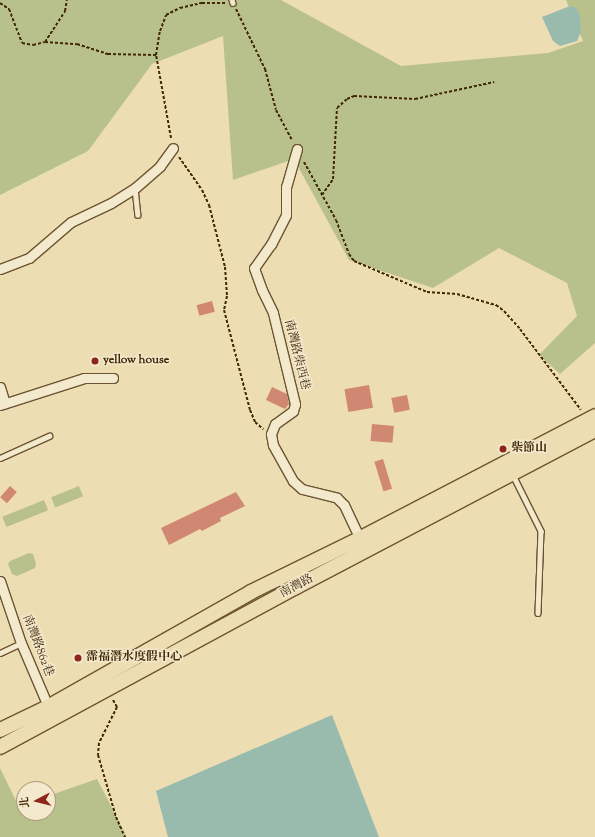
<!DOCTYPE html>
<meta charset="utf-8">
<style>
body{margin:0}
#map{position:relative;width:595px;height:837px;overflow:hidden;background:#edddb2;font-family:"Sorts Mill Goudy","Noto Serif TC",serif}
div>[style]{position:absolute}
.green>*{inset:0;background:#b8c18c;transform-origin:0 0}
.water>*{inset:0;background:#99bbae}
.building>*{inset:0;background:#d18872;transform-origin:0 0}
.path>*{height:2px;margin-top:-1px;transform-origin:0;background:repeating-linear-gradient(90deg,#412706 0 3px,transparent 0 5px)}
.roads{filter:drop-shadow(1px 0 #6c5431) drop-shadow(-1px 0 #6c5431) drop-shadow(0 1px #6c5431) drop-shadow(0 -1px #6c5431)}
.service>*{height:4.5px;margin:-2.25px;padding:0 2.25px;transform-origin:2.25px;border-radius:2.25px;background:#f3e9cd}
.minor>*{height:9px;margin:-4.5px;padding:0 4.5px;transform-origin:4.5px;border-radius:4.5px;background:#f3e9cd}
.primary>*{height:14px;margin:-7px;padding:0 7px;transform-origin:7px;border-radius:7px;background:#edddb2}
.dots>*{width:11px;height:11px;translate:-50% -50%;box-sizing:border-box;border:2px solid #f3e9cd;border-radius:50%}
span{translate:-50% -50%;white-space:nowrap;text-align:center;line-height:1.15;-webkit-text-stroke:3px #f3e9cd;paint-order:stroke}
.street-label{font-size:12px;color:#412706}
.poi-label{font-size:12px;color:#412706;font-weight:700}
.left{translate:0 -50%;text-align:left}
.north{position:absolute;left:16px;top:781px;width:40px;height:40px;box-sizing:border-box;background:#f3e9cd;border:1px solid #ac9b7d;border-radius:50%;rotate:263deg;font-size:11px;font-weight:700;line-height:16px;text-align:center;color:#412706}
.north::after{content:'';display:block;margin:auto;width:14px;height:18px;background:#8f2418;clip-path:polygon(50% 0,100% 100%,50% 72%,0 100%)}
</style>
<div id="map">
<div class="green">
<div style="clip-path:polygon(0 0,281px 0,401px 66px,548px 53px,583px 41px,566px 0,595px 0,595px 343px,560px 374px,539px 355px,577px 316px,567px 283px,499px 248px,433px 288px,349px 260px,294px 159px,233px 180px,223px 36px,152px 64px,88px 151px,0 195px)"></div>
<div style="left:79px;top:486px;width:11px;height:30px;rotate:68deg"></div>
<div style="left:44px;top:500px;width:11px;height:45px;rotate:68deg"></div>
<div style="clip-path:polygon(29px 553px,33px 554px,36px 564px,35px 568px,17px 576px,12px 574px,8px 564px,10px 561px)"></div>
<div style="clip-path:polygon(0 768px,19px 807px,24px 805px,24px 813px,48px 813px,48px 796px,97px 779px,127px 837px,0 837px)"></div>
</div>
<div class="water">
<div style="clip-path:polygon(570px 6px,576px 8px,580px 16px,581px 32px,577px 41px,560px 46px,553px 41px,542px 17px)"></div>
<div style="clip-path:polygon(332px 715px,379px 837px,168px 837px,156px 791px)"></div>
</div>
<div class="building">
<div style="left:212px;top:301px;width:11px;height:16px;rotate:75deg"></div>
<div style="left:369px;top:385px;width:23px;height:25px;rotate:80deg"></div>
<div style="clip-path:polygon(272px 387px,287px 394px,289px 404px,285px 409px,266px 400px)"></div>
<div style="left:407px;top:395px;width:15px;height:16px;rotate:79deg"></div>
<div style="left:372px;top:424px;width:22px;height:17px;rotate:5deg"></div>
<div style="left:383px;top:459px;width:31px;height:9px;rotate:73deg"></div>
<div style="left:10px;top:486px;width:9px;height:15px;rotate:41deg"></div>
<div style="clip-path:polygon(236px 492px,245px 506px,220px 518px,221px 521px,202px 531px,200px 529px,169px 545px,161px 528px)"></div>
</div>
<div class="path">
<div style="left:0;top:3px;width:11px;rotate:34deg"></div>
<div style="left:9px;top:9px;width:36px;rotate:69deg"></div>
<div style="left:22px;top:43px;width:11px;rotate:10deg"></div>
<div style="left:33px;top:45px;width:12px;rotate:-14deg"></div>
<div style="left:45px;top:42px;width:32px;rotate:4deg"></div>
<div style="left:77px;top:44px;width:33px;rotate:18deg"></div>
<div style="left:108px;top:54px;width:48px;rotate:1.2deg"></div>
<div style="left:236px;top:9px;width:67px;rotate:64.2deg"></div>
<div style="left:265px;top:69px;width:42px;rotate:75deg"></div>
<div style="left:276px;top:110px;width:34px;rotate:62deg"></div>
<div style="left:45px;top:42px;width:37px;rotate:-57deg"></div>
<div style="left:65px;top:11px;width:11px;rotate:-80deg"></div>
<div style="left:171px;top:138px;width:84px;rotate:-100.2deg"></div>
<div style="left:156px;top:55px;width:24px;rotate:-81deg"></div>
<div style="left:160px;top:31px;width:17px;rotate:-69deg"></div>
<div style="left:166px;top:15px;width:16px;rotate:-27deg"></div>
<div style="left:180px;top:8px;width:23px;rotate:-13deg"></div>
<div style="left:202px;top:3px;width:23px"></div>
<div style="left:179px;top:157px;width:40px;rotate:55.1deg"></div>
<div style="left:202px;top:190px;width:17px;rotate:65deg"></div>
<div style="left:209px;top:205px;width:64px;rotate:75.5deg"></div>
<div style="left:225px;top:267px;width:29px;rotate:86deg"></div>
<div style="left:227px;top:296px;width:14px;rotate:102deg"></div>
<div style="left:224px;top:310px;width:103px;rotate:75.4deg"></div>
<div style="left:250px;top:410px;width:13px;rotate:67deg"></div>
<div style="left:255px;top:422px;width:11px;rotate:41deg"></div>
<div style="left:304px;top:162px;width:66px;rotate:61.1deg"></div>
<div style="left:336px;top:220px;width:36px;rotate:69deg"></div>
<div style="left:349px;top:254px;width:9px;rotate:54deg"></div>
<div style="left:354px;top:261px;width:79px;rotate:23deg"></div>
<div style="left:427px;top:292px;width:30px;rotate:4deg"></div>
<div style="left:457px;top:294px;width:41px;rotate:15.8deg"></div>
<div style="left:496px;top:305px;width:10px;rotate:37deg"></div>
<div style="left:504px;top:311px;width:24px;rotate:48deg"></div>
<div style="left:520px;top:329px;width:101px;rotate:53deg"></div>
<div style="left:322px;top:195px;width:19px;rotate:-55deg"></div>
<div style="left:333px;top:179px;width:71px;rotate:-86.8deg"></div>
<div style="left:337px;top:108px;width:13px;rotate:-42deg"></div>
<div style="left:347px;top:99px;width:8px;rotate:-23deg"></div>
<div style="left:354px;top:96px;width:61px;rotate:2.8deg"></div>
<div style="left:415px;top:99px;width:81px;rotate:-12.1deg"></div>
<div style="left:113px;top:700px;width:8px;rotate:60deg"></div>
<div style="left:117px;top:707px;width:40px;rotate:116.6deg"></div>
<div style="left:99px;top:743px;width:12px;rotate:95deg"></div>
<div style="left:98px;top:755px;width:65px;rotate:73.8deg"></div>
<div style="left:116px;top:817px;width:22px;rotate:66deg"></div>
</div>
<div class="roads">
<div class="service">
<div style="left:232px;top:0;width:3px;rotate:72deg"></div>
<div style="left:135px;top:188px;width:27px;rotate:84deg"></div>
<div style="left:0;top:458px;width:54px;rotate:-24.2deg"></div>
<div style="left:513px;top:475px;width:63px;rotate:63.4deg"></div>
<div style="left:541px;top:531px;width:82px;rotate:92.1deg"></div>
<div style="left:0;top:653px;width:23px;rotate:-25deg"></div>
</div>
<div class="minor">
<div style="left:297px;top:149px;width:40px;rotate:106deg"></div>
<div style="left:286px;top:187px;width:28px;rotate:90deg"></div>
<div style="left:286px;top:215px;width:33px;rotate:117deg"></div>
<div style="left:271px;top:244px;width:29px;rotate:125deg"></div>
<div style="left:254px;top:268px;width:23px;rotate:70deg"></div>
<div style="left:262px;top:290px;width:25px;rotate:64deg"></div>
<div style="left:273px;top:313px;width:94px;rotate:76.4deg"></div>
<div style="left:295px;top:404px;width:7px;rotate:106deg"></div>
<div style="left:293px;top:411px;width:22px;rotate:144deg"></div>
<div style="left:275px;top:424px;width:11px;rotate:112deg"></div>
<div style="left:271px;top:434px;width:11px;rotate:80deg"></div>
<div style="left:273px;top:445px;width:41px;rotate:60.9deg"></div>
<div style="left:293px;top:481px;width:12px;rotate:42deg"></div>
<div style="left:302px;top:489px;width:36px;rotate:14deg"></div>
<div style="left:337px;top:498px;width:10px;rotate:45deg"></div>
<div style="left:344px;top:505px;width:42px;rotate:64.7deg"></div>
<div style="left:0;top:269px;width:31px;rotate:-21deg"></div>
<div style="left:29px;top:258px;width:55px;rotate:-40.6deg"></div>
<div style="left:71px;top:222px;width:44px;rotate:-25.4deg"></div>
<div style="left:111px;top:203px;width:28px;rotate:-32deg"></div>
<div style="left:135px;top:188px;width:33px;rotate:-41deg"></div>
<div style="left:160px;top:166px;width:22px;rotate:-54deg"></div>
<div style="left:0;top:387px;width:17px;rotate:73deg"></div>
<div style="left:0;top:405px;width:88px;rotate:-17.8deg"></div>
<div style="left:84px;top:378px;width:29px"></div>
<div style="left:0;top:581px;width:65px;rotate:71.3deg"></div>
<div style="left:21px;top:643px;width:74px;rotate:66.9deg"></div>
</div>
<div class="primary">
<div style="left:0;top:730px;width:53px;rotate:-25.6deg"></div>
<div style="left:48px;top:707px;width:233px;rotate:-29.5deg"></div>
<div style="left:251px;top:592px;width:123px;rotate:-26.1deg"></div>
<div style="left:361px;top:538px;width:264px;rotate:-27.5deg"></div>
<div style="left:0;top:747px;width:336px;rotate:-28.4deg"></div>
<div style="left:296px;top:587px;width:338px;rotate:-27.7deg"></div>
</div>
</div>
<div class="dots">
<div style="left:95px;top:361px;background:#8f2418"></div>
<div style="left:503px;top:449px;background:#8f2418"></div>
<div style="left:78px;top:658px;background:#8f2418"></div>
</div>
<div class="street-label">
<span style="left:296px;top:355px;rotate:76deg">南灣路柴西巷</span>
<span style="left:297px;top:587px;rotate:-28deg">南灣路</span>
<span style="left:37px;top:646px;rotate:69deg">南灣路862巷</span>
</div>
<div class="poi-label">
<span class="left" style="left:103px;top:361px">yellow house</span>
<span class="left" style="left:511px;top:449px">柴節山</span>
<span class="left" style="left:86px;top:658px">霈福潛水度假中心</span>
</div>
<div class="north">北</div>
</div>
